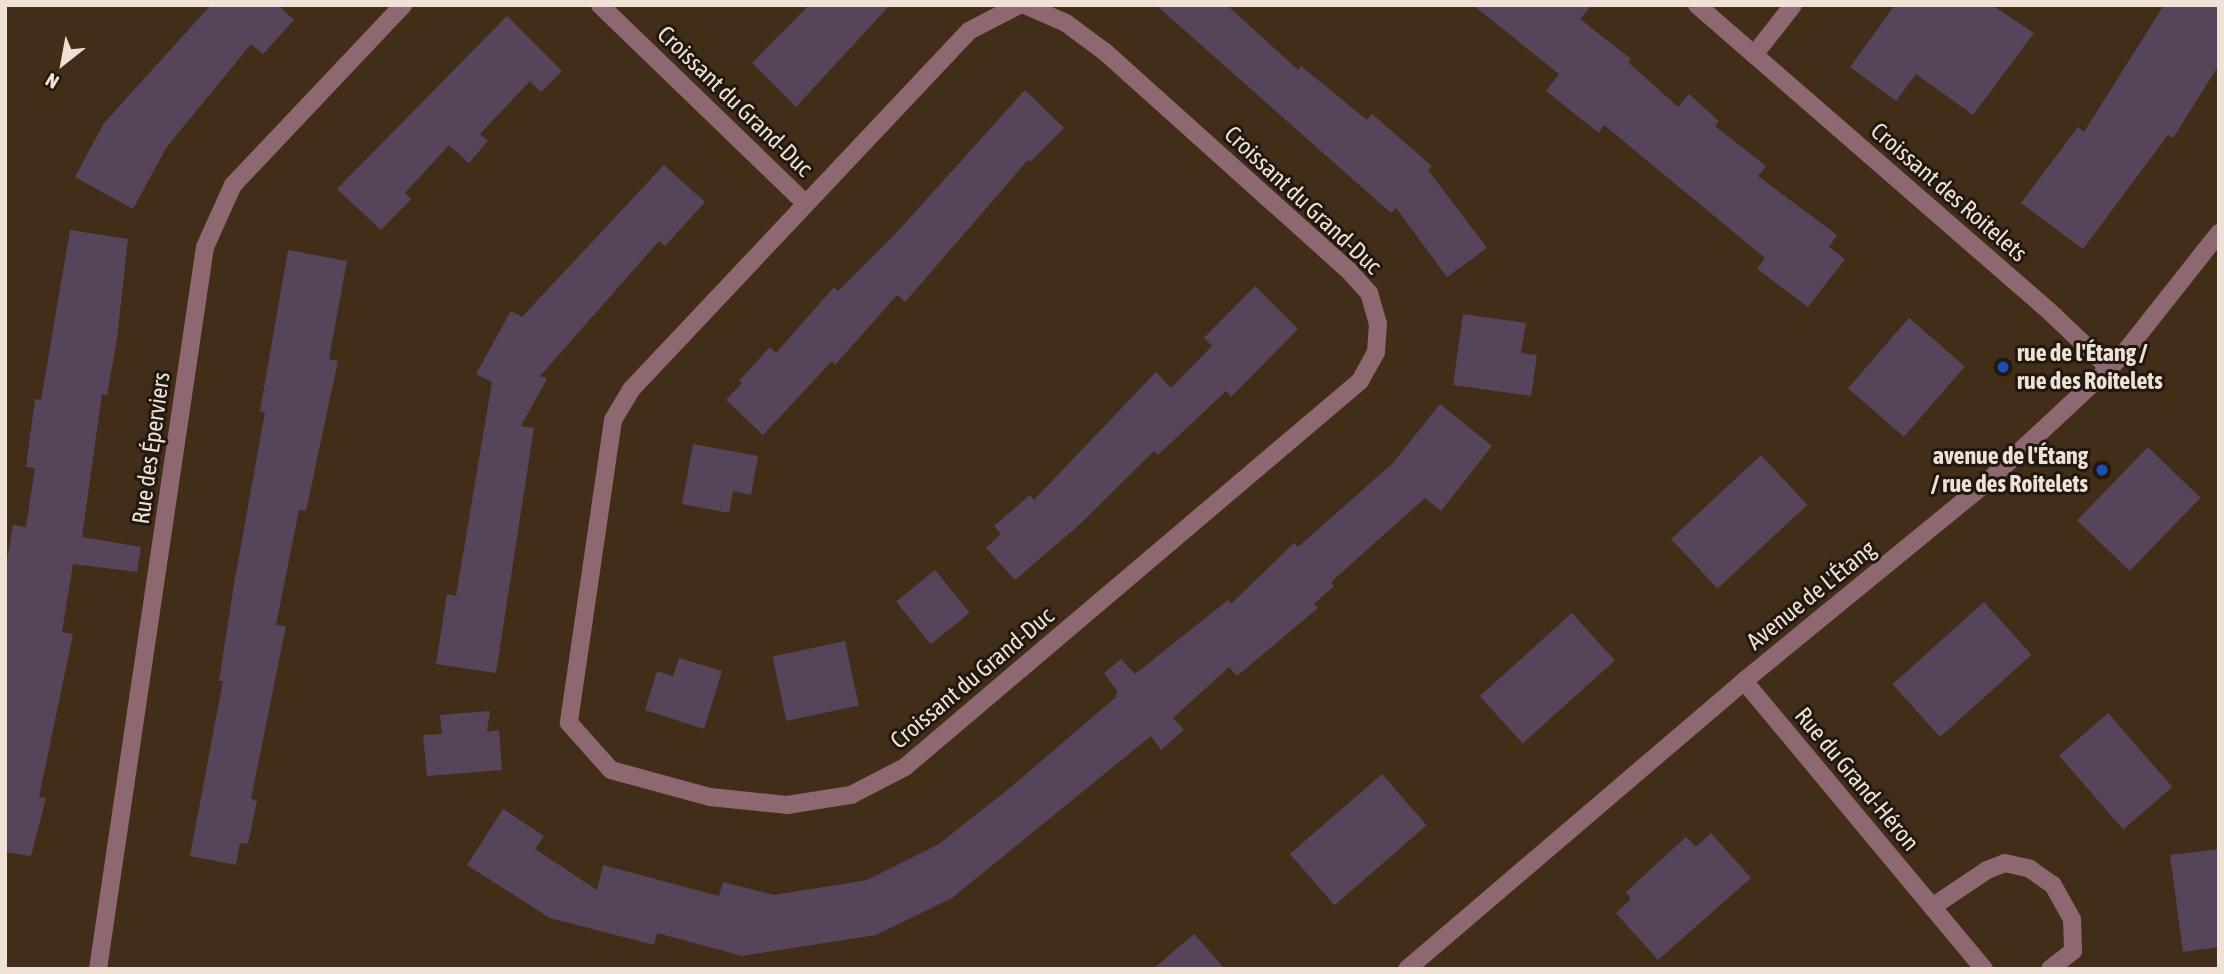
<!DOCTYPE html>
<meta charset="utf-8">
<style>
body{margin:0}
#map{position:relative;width:2224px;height:974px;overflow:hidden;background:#422d19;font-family:"Asap Condensed",sans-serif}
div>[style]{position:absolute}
.building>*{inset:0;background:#56445b;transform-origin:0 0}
.minor>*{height:18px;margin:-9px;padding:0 9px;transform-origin:9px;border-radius:9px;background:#8d6870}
.dots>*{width:19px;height:19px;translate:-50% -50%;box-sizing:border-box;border:4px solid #21180f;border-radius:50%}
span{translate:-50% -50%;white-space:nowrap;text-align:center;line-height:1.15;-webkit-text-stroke:6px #21180f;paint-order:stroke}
.street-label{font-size:24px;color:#efe1d5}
.poi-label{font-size:24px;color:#efe1d5;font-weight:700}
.left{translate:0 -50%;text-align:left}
.right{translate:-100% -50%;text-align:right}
.frame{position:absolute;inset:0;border:7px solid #efe1d5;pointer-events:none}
.north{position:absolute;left:28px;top:28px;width:70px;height:70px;-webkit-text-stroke:5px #21180f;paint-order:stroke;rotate:211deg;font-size:19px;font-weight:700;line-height:28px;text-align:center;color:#efe1d5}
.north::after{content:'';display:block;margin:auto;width:24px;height:32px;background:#efe1d5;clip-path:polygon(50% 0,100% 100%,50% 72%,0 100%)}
</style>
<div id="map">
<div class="building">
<div style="clip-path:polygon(211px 5px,278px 5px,294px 20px,263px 54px,251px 44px,166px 148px,133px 209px,75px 177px,104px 123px)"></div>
<div style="clip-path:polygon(809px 5px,890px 5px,796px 107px,752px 63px)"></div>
<div style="clip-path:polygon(1156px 5px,1227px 5px,1298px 70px,1301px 66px,1367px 120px,1372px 114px,1432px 166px,1428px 170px,1487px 248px,1447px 277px,1396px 208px,1391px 213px)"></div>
<div style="clip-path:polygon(1473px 5px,1592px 5px,1580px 19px,1631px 59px,1628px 62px,1678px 107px,1689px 94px,1719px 121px,1715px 126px,1766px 166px,1758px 176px,1837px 235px,1829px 247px,1845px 259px,1808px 307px,1757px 269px,1765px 258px,1604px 125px,1599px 133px,1546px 91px,1559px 74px)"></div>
<div style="clip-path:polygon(1895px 5px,1992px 5px,2034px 33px,1973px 115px,1916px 74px,1896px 101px,1850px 67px)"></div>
<div style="clip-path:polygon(2164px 5px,2219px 5px,2219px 65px,2173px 138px,2168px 135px,2083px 249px,2021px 203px,2078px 127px,2084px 132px)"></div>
<div style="clip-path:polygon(507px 16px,562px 71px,541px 92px,530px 81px,480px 134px,488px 141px,469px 163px,449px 145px,405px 193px,411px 199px,381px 230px,337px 189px)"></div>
<div style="clip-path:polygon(1025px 90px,1064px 128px,1030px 162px,1028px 160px,905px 302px,897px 295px,835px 365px,832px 361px,763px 435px,726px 400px,742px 383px,739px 381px,770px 347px,776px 353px,834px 287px,838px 291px,899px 230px)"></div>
<div style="clip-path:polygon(664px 165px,705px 202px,665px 246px,659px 241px,540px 376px,547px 379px,521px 426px,534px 428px,496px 673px,436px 664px,447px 594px,456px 596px,492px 382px,476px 374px,511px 311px,522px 317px)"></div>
<div style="clip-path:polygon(70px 230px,128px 239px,117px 339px,107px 395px,102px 394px,82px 537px,141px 547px,137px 572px,73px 564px,62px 632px,73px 634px,39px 797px,46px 798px,31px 856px,5px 852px,5px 572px,13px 525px,26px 527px,35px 468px,26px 467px,35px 399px,41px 400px)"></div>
<div style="clip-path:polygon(288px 250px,347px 261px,329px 359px,338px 361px,306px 511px,299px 510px,276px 625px,286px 626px,251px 799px,257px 800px,248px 844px,240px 843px,236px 865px,190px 856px,223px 681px,219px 681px,234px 584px,265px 412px,260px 411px)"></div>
<div style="clip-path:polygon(1255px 286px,1298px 329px,1231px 397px,1226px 391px,1158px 455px,1154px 451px,1079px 525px,1015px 580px,986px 548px,1001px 534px,994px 526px,1030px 495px,1034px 500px,1156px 372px,1171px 388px,1212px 346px,1204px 338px)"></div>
<div style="clip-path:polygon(1463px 314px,1526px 323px,1521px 353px,1537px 355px,1531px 396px,1453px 385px)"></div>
<div style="left:1909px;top:318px;width:74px;height:93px;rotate:41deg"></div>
<div style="clip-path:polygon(1440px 404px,1492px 446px,1441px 511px,1425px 498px,1331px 582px,1334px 586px,1314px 604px,1318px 608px,1237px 676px,1229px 667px,1173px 718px,1184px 730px,1161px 750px,1151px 736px,952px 898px,876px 935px,742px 956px,657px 933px,654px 945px,550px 918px,467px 865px,503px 809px,544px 836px,535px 849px,597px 890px,603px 865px,719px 896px,723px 882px,774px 895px,867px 880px,939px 844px,1011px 787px,1116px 697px,1117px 691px,1104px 673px,1121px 659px,1135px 674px,1228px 600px,1231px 604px,1294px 543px,1298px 547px,1393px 463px)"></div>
<div style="clip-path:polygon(693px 444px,758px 456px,751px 495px,733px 491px,729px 513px,682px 504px)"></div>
<div style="left:2148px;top:447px;width:73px;height:102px;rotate:44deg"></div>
<div style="left:1761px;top:455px;width:68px;height:123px;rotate:47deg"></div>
<div style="left:935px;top:570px;width:55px;height:50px;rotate:51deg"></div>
<div style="left:1984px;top:602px;width:71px;height:123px;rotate:48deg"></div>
<div style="left:1572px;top:613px;width:64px;height:124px;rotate:48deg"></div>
<div style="left:845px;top:641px;width:66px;height:74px;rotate:78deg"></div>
<div style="clip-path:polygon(679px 658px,722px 671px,704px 729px,645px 710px,657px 671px,673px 676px)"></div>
<div style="clip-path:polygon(490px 711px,487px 732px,499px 730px,502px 770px,427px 776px,423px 735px,442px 734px,440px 715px)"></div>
<div style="left:2108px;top:713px;width:98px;height:65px;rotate:49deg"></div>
<div style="left:1382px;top:774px;width:68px;height:122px;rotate:49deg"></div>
<div style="clip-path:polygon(1711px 833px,1751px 878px,1658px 960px,1616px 913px,1631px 899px,1626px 892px,1686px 837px,1696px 847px)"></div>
<div style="clip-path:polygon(2219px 849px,2219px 947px,2183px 952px,2170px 855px)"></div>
<div style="clip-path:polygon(1194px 934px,1225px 969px,1153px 969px)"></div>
</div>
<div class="minor">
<div style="left:600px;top:5px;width:285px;rotate:44deg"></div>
<div style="left:1019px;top:5px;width:56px;rotate:152.5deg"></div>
<div style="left:969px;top:31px;width:493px;rotate:133.3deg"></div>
<div style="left:631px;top:390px;width:35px;rotate:121deg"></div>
<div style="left:613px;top:420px;width:306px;rotate:98.3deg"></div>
<div style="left:569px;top:723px;width:63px;rotate:48.2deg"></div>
<div style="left:611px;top:770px;width:103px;rotate:15.3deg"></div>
<div style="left:710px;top:797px;width:77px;rotate:5.9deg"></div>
<div style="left:787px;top:805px;width:65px;rotate:-8.9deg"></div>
<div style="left:851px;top:795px;width:61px;rotate:-27.4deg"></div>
<div style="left:905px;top:767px;width:597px;rotate:-40.31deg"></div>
<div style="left:1360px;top:381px;width:33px;rotate:-61deg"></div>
<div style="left:1376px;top:352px;width:28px;rotate:-86deg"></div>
<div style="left:1378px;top:324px;width:32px;rotate:-106deg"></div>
<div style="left:1369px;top:293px;width:31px;rotate:-132deg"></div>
<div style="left:1348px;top:270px;width:326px;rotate:-138.1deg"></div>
<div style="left:1105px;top:52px;width:49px;rotate:-143.4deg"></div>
<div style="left:1066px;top:23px;width:45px;rotate:-156.3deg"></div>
<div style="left:1697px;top:5px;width:466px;rotate:41deg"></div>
<div style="left:2049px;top:311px;width:83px;rotate:43.5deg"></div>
<div style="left:1754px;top:55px;width:63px;rotate:-52deg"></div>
<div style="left:1744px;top:681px;width:375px;rotate:50.2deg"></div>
<div style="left:1932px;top:907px;width:66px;rotate:-33.9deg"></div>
<div style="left:1987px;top:870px;width:19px;rotate:-21deg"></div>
<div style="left:2005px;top:863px;width:26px;rotate:13deg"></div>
<div style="left:2030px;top:869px;width:28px;rotate:35deg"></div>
<div style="left:2053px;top:885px;width:39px;rotate:61deg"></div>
<div style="left:2072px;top:919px;width:32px;rotate:88deg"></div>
<div style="left:2073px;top:951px;width:29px;rotate:142deg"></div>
<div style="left:98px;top:969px;width:730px;rotate:-81.57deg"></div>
<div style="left:205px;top:247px;width:68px;rotate:-65.7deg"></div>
<div style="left:233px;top:185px;width:248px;rotate:-46.6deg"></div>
<div style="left:1407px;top:969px;width:443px;rotate:-40.5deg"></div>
<div style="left:1744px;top:681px;width:315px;rotate:-39.3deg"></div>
<div style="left:1988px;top:481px;width:182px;rotate:-43deg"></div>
<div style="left:2121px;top:357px;width:158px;rotate:-51.7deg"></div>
</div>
<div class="dots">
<div style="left:2003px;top:367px;background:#1a4fb4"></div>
<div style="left:2102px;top:470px;background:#1a4fb4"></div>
</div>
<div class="street-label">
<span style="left:735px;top:101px;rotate:44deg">Croissant du Grand-Duc</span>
<span style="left:1949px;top:192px;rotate:41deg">Croissant des Roitelets</span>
<span style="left:1303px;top:200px;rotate:43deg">Croissant du Grand-Duc</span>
<span style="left:151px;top:448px;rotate:-82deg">Rue des Éperviers</span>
<span style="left:1811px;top:595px;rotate:-39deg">Avenue de L'Étang</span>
<span style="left:972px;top:678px;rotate:-40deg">Croissant du Grand-Duc</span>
<span style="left:1857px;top:779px;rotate:50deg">Rue du Grand-Héron</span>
</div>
<div class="poi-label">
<span class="left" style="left:2017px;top:367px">rue de l'Étang /<br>rue des Roitelets</span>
<span class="right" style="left:2088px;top:470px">avenue de l'Étang<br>/ rue des Roitelets</span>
</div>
<div class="frame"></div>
<div class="north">N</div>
</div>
